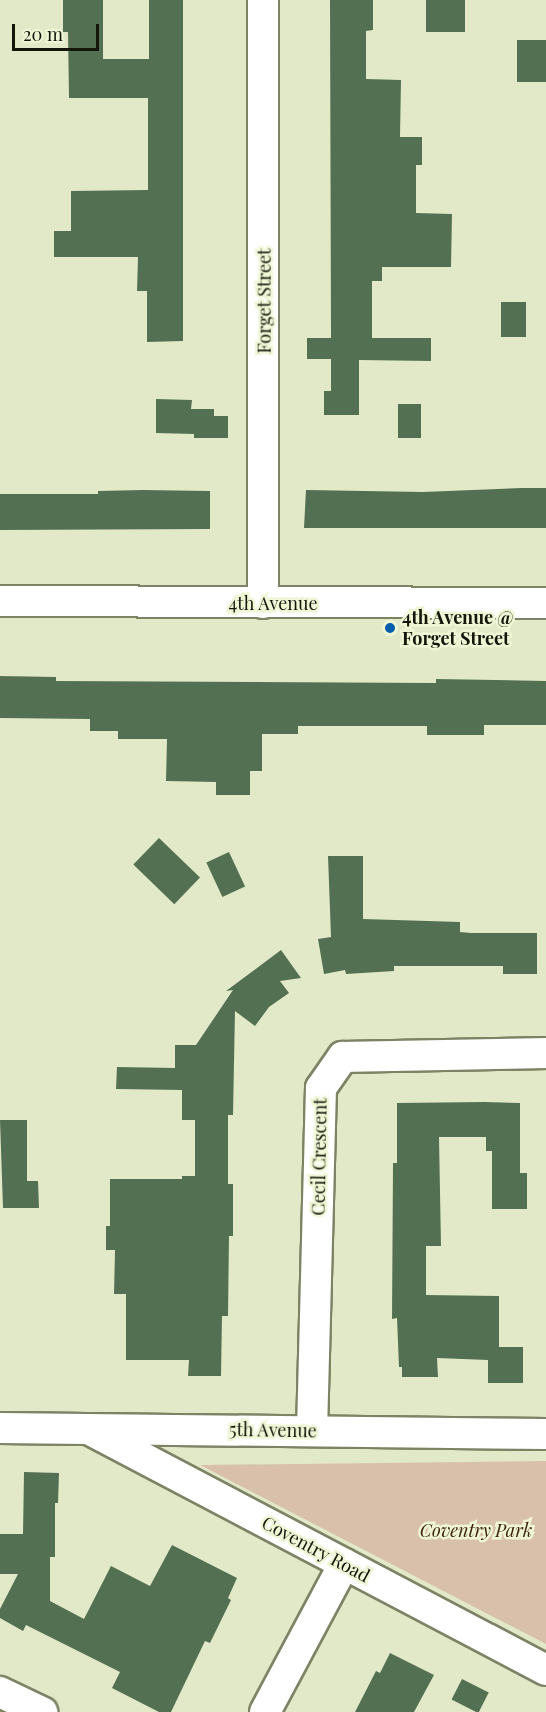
<!DOCTYPE html>
<style>
body{margin:0}
#map{position:relative;width:546px;height:1712px;overflow:hidden;background:#e2e9c9;font-family:"Playfair Display",serif}
div>[style]{position:absolute}
.green>*{inset:0;background:#d9c0ab}
.building>*{inset:0;background:#537152;transform-origin:0 0}
.roads{filter:drop-shadow(2px 0 #7d8365) drop-shadow(-2px 0 #7d8365) drop-shadow(0 2px #7d8365) drop-shadow(0 -2px #7d8365)}
.minor>*{height:30px;margin:-15px;padding:0 15px;transform-origin:15px;border-radius:15px;background:#fff}
.dots>*{width:16px;height:16px;translate:-50% -50%;box-sizing:border-box;border:3px solid #eff6d6;border-radius:50%}
span{translate:-50% -50%;white-space:nowrap;text-align:center;line-height:1.15;-webkit-text-stroke:5px #eff6d6;paint-order:stroke}
.street-label{font-size:18px;color:#14160a}
.poi-label{font-size:18px;color:#14160a;font-weight:700}
.left{translate:0 -50%;text-align:left}
.park-label{font-size:18px;color:#3e240b;font-style:italic}
.scale{position:absolute;left:12px;top:24px;width:87px;height:27px;box-sizing:border-box;border:3px solid #14160a;border-top:0;padding-left:8px;font-size:18px;line-height:21px;white-space:nowrap;color:#14160a;-webkit-text-stroke:4px #eff6d6;paint-order:stroke}
</style>
<div id="map">
<div class="green">
<div style="clip-path:polygon(546px 1461px,546px 1644px,200px 1465px)"></div>
</div>
<div class="building">
<div style="clip-path:polygon(63px 0,103px 0,103px 59px,149px 59px,149px 0,183px 0,183px 341px,147px 342px,147px 291px,137px 291px,138px 257px,54px 257px,54px 231px,71px 231px,71px 191px,148px 190px,148px 98px,69px 98px,68px 32px,63px 32px)"></div>
<div style="clip-path:polygon(330px 0,373px 0,373px 30px,366px 31px,366px 79px,401px 80px,400px 137px,422px 137px,422px 165px,416px 165px,416px 213px,452px 214px,451px 267px,382px 267px,382px 281px,372px 281px,372px 338px,431px 338px,431px 361px,359px 360px,359px 415px,324px 415px,324px 391px,331px 391px,331px 359px,307px 359px,307px 338px,331px 338px)"></div>
<div style="left:426px;top:0;width:39px;height:32px"></div>
<div style="left:517px;top:40px;width:29px;height:42px"></div>
<div style="left:501px;top:302px;width:25px;height:35px"></div>
<div style="clip-path:polygon(156px 399px,192px 400px,191px 409px,214px 409px,214px 416px,228px 416px,228px 438px,194px 438px,194px 434px,156px 433px)"></div>
<div style="left:398px;top:404px;width:23px;height:34px"></div>
<div style="clip-path:polygon(521px 488px,546px 488px,546px 528px,304px 528px,306px 490px,423px 492px)"></div>
<div style="clip-path:polygon(143px 490px,210px 491px,210px 529px,0 530px,0 494px,98px 494px,98px 491px)"></div>
<div style="clip-path:polygon(0 676px,56px 677px,56px 681px,436px 683px,436px 679px,546px 681px,546px 725px,484px 725px,484px 735px,427px 735px,427px 726px,298px 726px,298px 734px,262px 734px,262px 771px,250px 771px,250px 795px,216px 795px,216px 782px,166px 781px,167px 739px,118px 739px,118px 731px,90px 731px,90px 719px,0 718px)"></div>
<div style="left:159px;top:838px;width:57px;height:37px;rotate:44deg"></div>
<div style="left:229px;top:852px;width:38px;height:25px;rotate:65deg"></div>
<div style="clip-path:polygon(328px 856px,363px 856px,363px 919px,460px 922px,460px 932px,471px 933px,537px 933px,537px 974px,503px 974px,503px 966px,394px 966px,394px 971px,346px 974px,345px 970px,324px 974px,318px 939px,331px 937px)"></div>
<div style="clip-path:polygon(281px 950px,301px 978px,280px 981px,289px 993px,269px 1007px,255px 1026px,235px 1011px,233px 1115px,228px 1115px,228px 1184px,233px 1184px,233px 1236px,229px 1236px,228px 1316px,222px 1316px,221px 1376px,188px 1376px,189px 1360px,126px 1360px,126px 1294px,114px 1294px,115px 1250px,106px 1250px,106px 1226px,110px 1226px,110px 1179px,182px 1179px,182px 1176px,195px 1176px,195px 1120px,182px 1120px,182px 1090px,116px 1089px,117px 1067px,175px 1068px,175px 1045px,196px 1045px,233px 990px,226px 991px)"></div>
<div style="clip-path:polygon(485px 1102px,520px 1103px,520px 1173px,527px 1173px,527px 1209px,492px 1209px,492px 1151px,486px 1151px,486px 1137px,439px 1137px,441px 1246px,426px 1246px,426px 1295px,499px 1296px,499px 1347px,523px 1347px,523px 1383px,488px 1383px,488px 1360px,437px 1358px,438px 1377px,402px 1377px,402px 1367px,399px 1367px,397px 1318px,392px 1319px,393px 1163px,397px 1163px,397px 1103px)"></div>
<div style="clip-path:polygon(0 1120px,27px 1120px,27px 1181px,38px 1181px,39px 1208px,3px 1208px)"></div>
<div style="clip-path:polygon(24px 1472px,59px 1473px,58px 1503px,55px 1503px,55px 1557px,50px 1557px,50px 1601px,84px 1619px,111px 1566px,150px 1586px,172px 1545px,237px 1578px,228px 1598px,231px 1600px,210px 1643px,205px 1641px,171px 1712px,159px 1712px,112px 1688px,120px 1672px,26px 1625px,23px 1631px,0 1618px,0 1609px,18px 1574px,0 1574px,0 1534px,23px 1534px)"></div>
<div style="clip-path:polygon(390px 1653px,434px 1675px,414px 1712px,355px 1712px,376px 1671px,380px 1673px)"></div>
<div style="left:462px;top:1679px;width:30px;height:23px;rotate:27deg"></div>
</div>
<div class="roads">
<div class="minor">
<div style="left:263px;top:0;width:603px;rotate:90deg"></div>
<div style="left:0;top:601px;width:546px;rotate:0.21deg"></div>
<div style="left:0;top:1428px;width:546px;rotate:0.63deg"></div>
<div style="left:92px;top:1431px;width:513px;rotate:27.76deg"></div>
<div style="left:312px;top:1431px;width:343px;rotate:-88.5deg"></div>
<div style="left:321px;top:1088px;width:38px;rotate:-55deg"></div>
<div style="left:343px;top:1057px;width:203px;rotate:-1.1deg"></div>
<div style="left:0;top:1692px;width:47px;rotate:25.5deg"></div>
<div style="left:265px;top:1712px;width:168px;rotate:-61.9deg"></div>
</div>
</div>
<div class="dots">
<div style="left:390px;top:628px;background:#035fad"></div>
</div>
<div class="street-label">
<span style="left:264px;top:301px;rotate:-90deg">Forget Street</span>
<span style="left:273px;top:603px">4th Avenue</span>
<span style="left:319px;top:1157px;rotate:-89deg">Cecil Crescent</span>
<span style="left:273px;top:1430px;rotate:1deg">5th Avenue</span>
<span style="left:316px;top:1549px;rotate:28deg">Coventry Road</span>
</div>
<div class="poi-label">
<span class="left" style="left:402px;top:628px">4th Avenue @<br>Forget Street</span>
</div>
<div class="park-label">
<span style="left:476px;top:1530px">Coventry Park</span>
</div>
<div class="scale">20 m</div>
</div>
